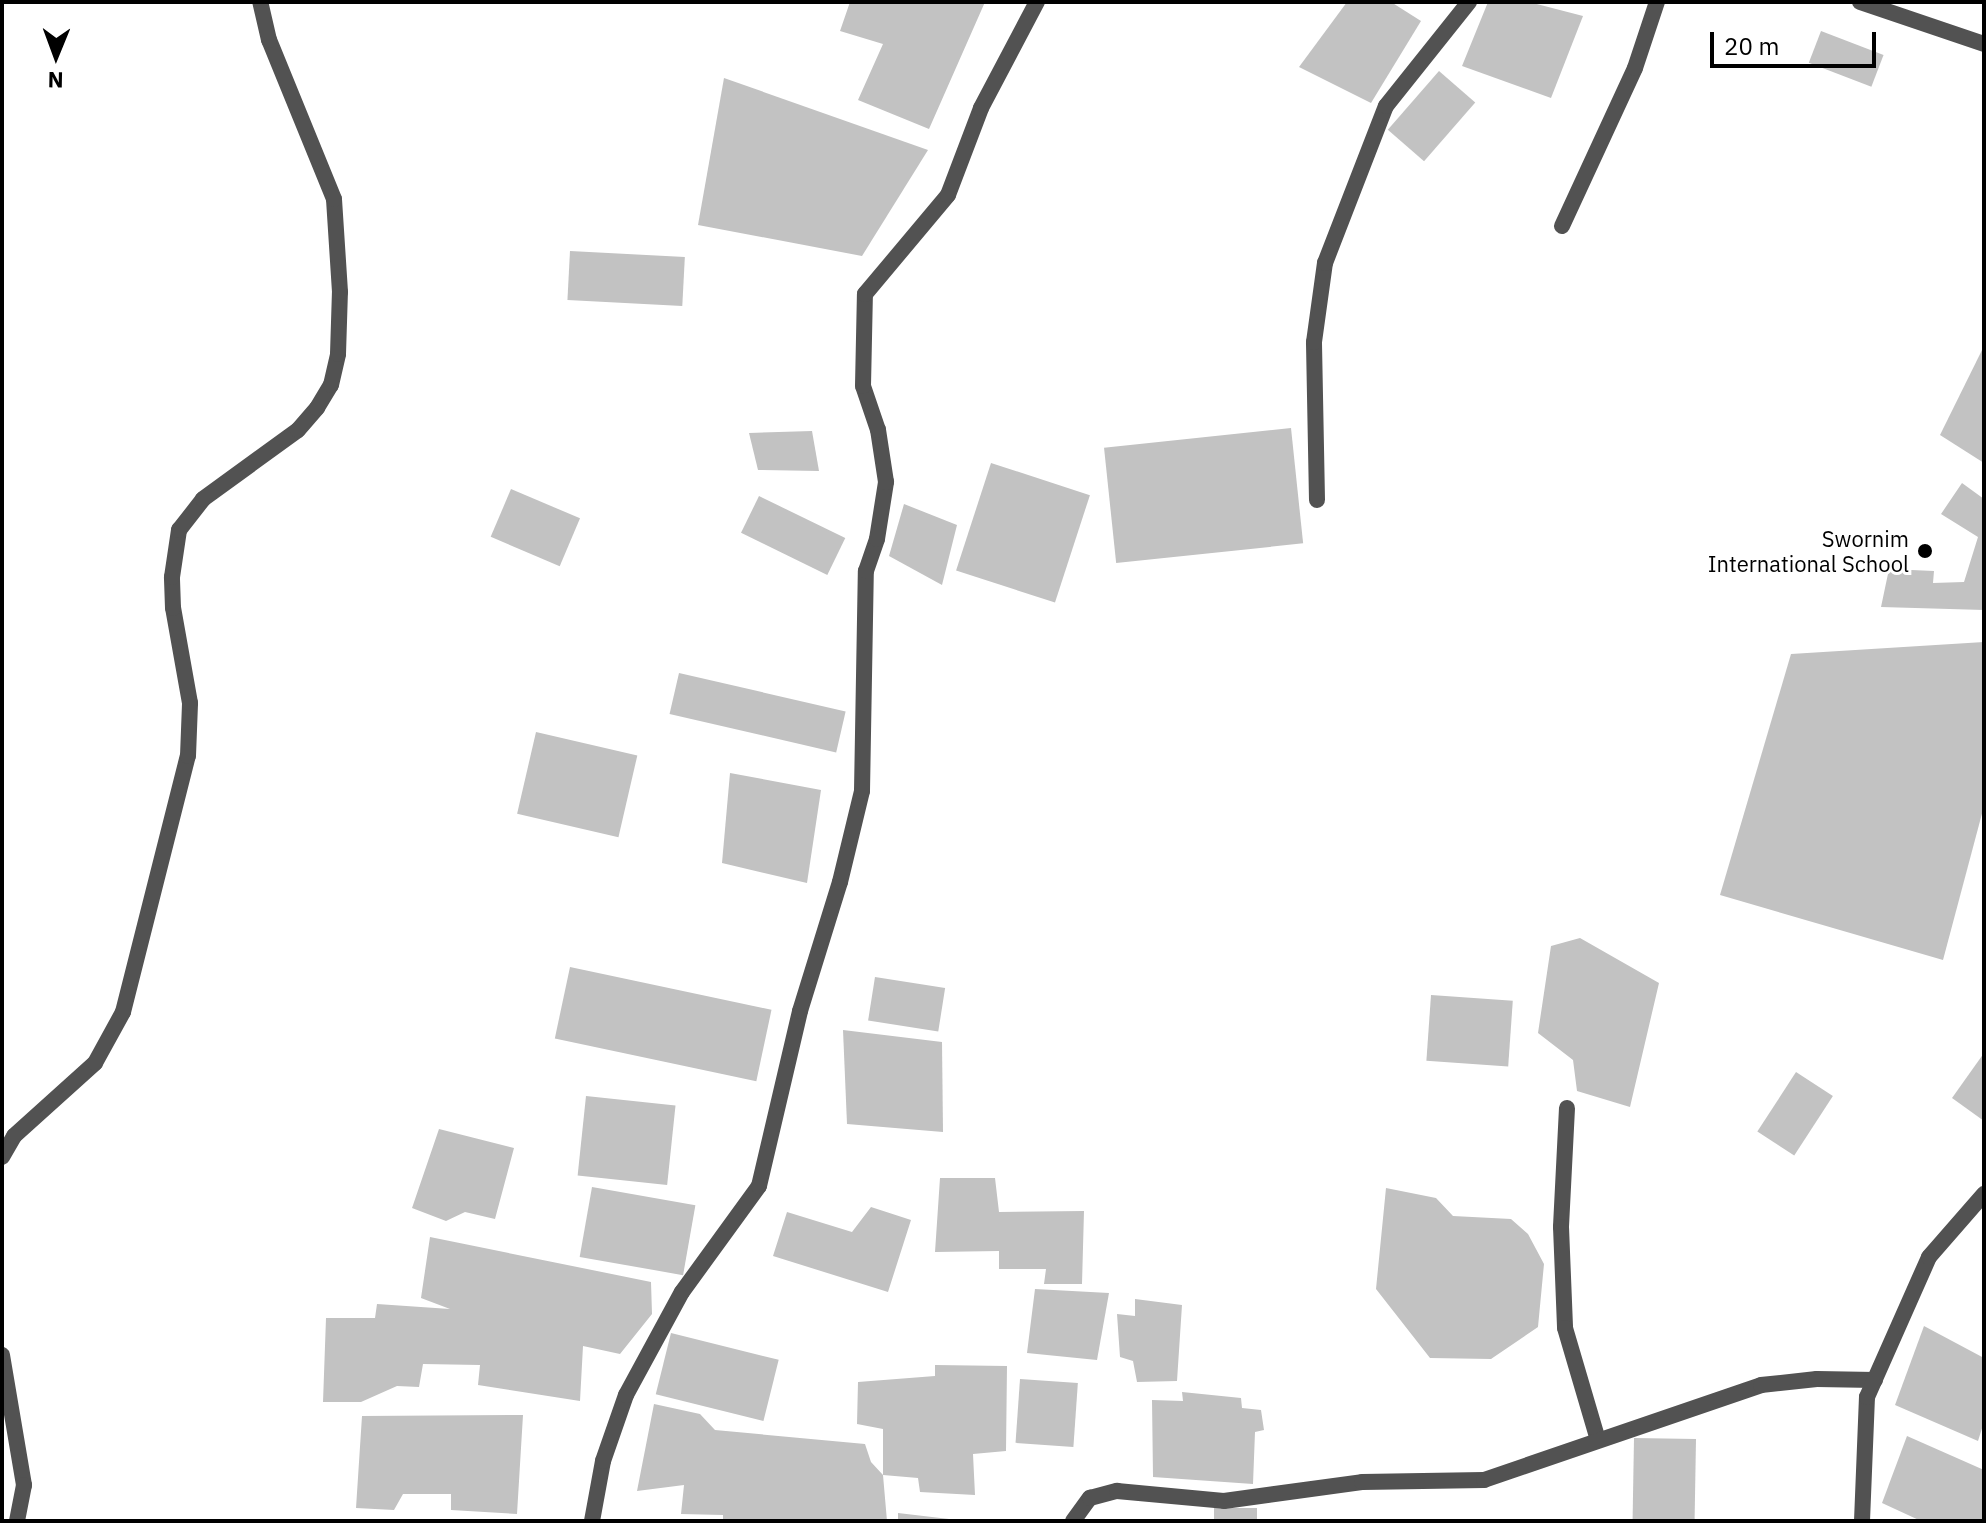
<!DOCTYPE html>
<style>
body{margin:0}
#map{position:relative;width:1986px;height:1523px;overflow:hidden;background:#fff;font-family:"IBM Plex Sans",sans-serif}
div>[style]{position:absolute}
.building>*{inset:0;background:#c2c2c2;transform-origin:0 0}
.minor>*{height:16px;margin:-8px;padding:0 8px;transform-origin:8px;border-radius:8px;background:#525252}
.dots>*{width:22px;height:22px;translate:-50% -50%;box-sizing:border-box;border:4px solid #fff;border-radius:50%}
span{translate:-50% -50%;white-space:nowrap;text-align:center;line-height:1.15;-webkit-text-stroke:6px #fff;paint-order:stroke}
.poi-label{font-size:22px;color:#000}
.right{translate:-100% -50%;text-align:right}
.frame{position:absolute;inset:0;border:4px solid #000;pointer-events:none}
.north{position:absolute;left:16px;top:16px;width:80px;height:80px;-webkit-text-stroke:6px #fff;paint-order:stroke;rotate:181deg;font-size:22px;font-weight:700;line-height:32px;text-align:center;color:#000}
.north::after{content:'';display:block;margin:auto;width:28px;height:36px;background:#000;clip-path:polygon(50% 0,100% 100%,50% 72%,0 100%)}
.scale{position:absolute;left:1710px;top:32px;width:166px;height:36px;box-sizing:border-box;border:4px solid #000;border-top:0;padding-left:10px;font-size:24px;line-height:28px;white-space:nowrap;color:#000;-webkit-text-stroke:6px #fff;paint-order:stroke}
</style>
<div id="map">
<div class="building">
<div style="clip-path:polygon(850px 2px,985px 2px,929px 129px,858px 100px,883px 44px,840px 31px)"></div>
<div style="clip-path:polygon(1347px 2px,1391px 2px,1421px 21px,1371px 103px,1299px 67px)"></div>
<div style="clip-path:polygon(1488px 2px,1529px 2px,1583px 16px,1551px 98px,1462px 66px)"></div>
<div style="left:1821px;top:31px;width:67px;height:34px;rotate:21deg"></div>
<div style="left:1439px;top:71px;width:48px;height:78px;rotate:41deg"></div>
<div style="clip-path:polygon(724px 78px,928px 150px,862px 256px,698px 225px)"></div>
<div style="left:570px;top:251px;width:115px;height:49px;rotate:3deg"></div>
<div style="clip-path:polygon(1984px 346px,1984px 463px,1940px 435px)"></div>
<div style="left:1291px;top:428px;width:116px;height:188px;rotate:84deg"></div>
<div style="clip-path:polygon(812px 431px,819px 471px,758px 470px,749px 433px)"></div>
<div style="left:991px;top:463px;width:104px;height:113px;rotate:18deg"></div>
<div style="clip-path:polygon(1962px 483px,1984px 499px,1984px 610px,1881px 607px,1889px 569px,1934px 571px,1933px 583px,1964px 582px,1978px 537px,1941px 514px)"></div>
<div style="left:511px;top:489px;width:75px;height:52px;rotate:23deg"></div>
<div style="left:759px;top:496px;width:96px;height:41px;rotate:26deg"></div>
<div style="clip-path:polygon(904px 504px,957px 525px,942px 585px,889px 556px)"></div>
<div style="clip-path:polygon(1984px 642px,1984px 806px,1943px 960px,1720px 895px,1791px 654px)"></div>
<div style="left:679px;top:673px;width:171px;height:42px;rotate:13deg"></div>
<div style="left:536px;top:732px;width:104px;height:84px;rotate:13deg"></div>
<div style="clip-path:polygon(730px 773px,821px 790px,807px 883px,722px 863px)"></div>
<div style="clip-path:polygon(1580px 938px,1659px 983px,1630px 1107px,1577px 1091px,1573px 1060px,1538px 1033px,1551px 946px)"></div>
<div style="left:570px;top:967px;width:206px;height:73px;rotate:12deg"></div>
<div style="left:875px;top:977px;width:71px;height:44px;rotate:9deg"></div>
<div style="left:1431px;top:995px;width:82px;height:66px;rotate:4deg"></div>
<div style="clip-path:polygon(843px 1030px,942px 1042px,943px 1132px,847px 1124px)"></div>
<div style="clip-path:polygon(1984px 1053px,1984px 1121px,1952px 1098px)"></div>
<div style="left:1796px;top:1072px;width:44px;height:71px;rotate:33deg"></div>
<div style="left:586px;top:1096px;width:90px;height:80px;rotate:6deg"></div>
<div style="clip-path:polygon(439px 1129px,514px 1148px,495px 1219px,465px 1212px,446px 1221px,412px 1208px)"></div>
<div style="clip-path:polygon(940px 1178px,995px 1178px,999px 1212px,1084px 1211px,1082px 1284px,1044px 1284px,1046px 1269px,999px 1269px,999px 1251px,935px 1252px)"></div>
<div style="left:592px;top:1187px;width:105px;height:71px;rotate:10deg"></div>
<div style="clip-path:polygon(1386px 1188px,1436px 1198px,1453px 1216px,1511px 1219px,1528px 1234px,1544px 1264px,1538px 1327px,1491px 1359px,1430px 1358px,1376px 1289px)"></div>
<div style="clip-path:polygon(871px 1207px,911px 1220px,888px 1292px,773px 1256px,787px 1212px,852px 1232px)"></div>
<div style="clip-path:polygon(430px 1237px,651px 1282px,652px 1314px,620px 1354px,583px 1346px,580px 1401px,478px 1385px,480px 1365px,423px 1364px,419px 1387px,397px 1386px,361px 1402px,323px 1402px,326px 1318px,375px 1318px,377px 1304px,450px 1309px,421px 1298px)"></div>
<div style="clip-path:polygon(1035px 1289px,1109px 1293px,1097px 1360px,1027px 1353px)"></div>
<div style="clip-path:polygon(1135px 1299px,1182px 1305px,1177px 1381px,1137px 1382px,1133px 1361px,1120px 1357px,1117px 1314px,1135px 1316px)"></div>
<div style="clip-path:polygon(1924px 1326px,1984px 1358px,1984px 1422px,1978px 1441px,1895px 1405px)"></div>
<div style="left:671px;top:1333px;width:111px;height:63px;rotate:14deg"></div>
<div style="clip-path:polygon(935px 1365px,1007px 1366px,1006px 1451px,973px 1454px,975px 1495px,920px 1492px,918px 1478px,883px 1475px,883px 1429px,857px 1424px,858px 1382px,935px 1376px)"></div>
<div style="left:1020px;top:1379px;width:58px;height:64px;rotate:4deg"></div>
<div style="clip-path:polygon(1182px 1392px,1241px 1398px,1242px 1408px,1261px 1410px,1264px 1430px,1255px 1432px,1253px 1484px,1153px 1477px,1152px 1400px,1183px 1401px)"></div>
<div style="clip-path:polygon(654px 1404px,700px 1414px,715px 1430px,865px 1444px,871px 1462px,883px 1475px,887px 1521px,723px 1521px,723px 1515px,681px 1514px,684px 1485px,637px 1491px)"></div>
<div style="clip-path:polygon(523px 1415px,517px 1514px,451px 1510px,451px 1494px,403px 1494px,394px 1510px,356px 1508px,362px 1416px)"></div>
<div style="clip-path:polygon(1907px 1436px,1984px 1470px,1984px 1521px,1921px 1521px,1882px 1503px)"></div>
<div style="left:1696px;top:1439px;width:82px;height:62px;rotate:91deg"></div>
<div style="left:1257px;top:1508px;width:13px;height:43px;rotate:90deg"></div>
<div style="clip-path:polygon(898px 1513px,949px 1519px,949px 1521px,898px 1521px)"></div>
</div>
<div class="minor">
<div style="left:1860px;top:2px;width:131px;rotate:18.7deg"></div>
<div style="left:1562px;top:226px;width:174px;rotate:-65.2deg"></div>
<div style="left:1635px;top:68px;width:70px;rotate:-71.6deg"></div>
<div style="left:1317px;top:500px;width:158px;rotate:-91.1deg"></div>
<div style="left:1314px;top:342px;width:80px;rotate:-82.1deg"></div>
<div style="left:1325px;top:263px;width:168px;rotate:-68.8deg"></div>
<div style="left:1386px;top:106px;width:133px;rotate:-51.4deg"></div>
<div style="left:1567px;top:1108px;width:119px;rotate:92.9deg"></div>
<div style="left:1561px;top:1227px;width:101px;rotate:87.7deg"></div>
<div style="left:1565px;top:1328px;width:117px;rotate:73.6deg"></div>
<div style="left:2px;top:1157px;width:24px;rotate:-60deg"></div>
<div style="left:14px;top:1136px;width:109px;rotate:-42deg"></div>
<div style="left:95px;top:1063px;width:58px;rotate:-61.2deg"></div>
<div style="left:123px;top:1012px;width:264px;rotate:-75.8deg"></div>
<div style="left:188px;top:756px;width:53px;rotate:-87.8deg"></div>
<div style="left:190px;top:703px;width:97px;rotate:-100.1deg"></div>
<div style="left:173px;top:608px;width:31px;rotate:-92deg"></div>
<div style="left:172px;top:577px;width:48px;rotate:-81.5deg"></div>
<div style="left:179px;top:530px;width:39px;rotate:-52deg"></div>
<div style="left:203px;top:499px;width:117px;rotate:-36deg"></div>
<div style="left:298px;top:430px;width:29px;rotate:-49deg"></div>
<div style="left:317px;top:408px;width:27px;rotate:-59deg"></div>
<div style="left:331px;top:385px;width:32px;rotate:-77deg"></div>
<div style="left:338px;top:354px;width:62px;rotate:-88.2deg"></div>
<div style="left:340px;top:292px;width:93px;rotate:-93.7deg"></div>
<div style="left:334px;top:199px;width:172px;rotate:-112.2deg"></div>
<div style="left:269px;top:40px;width:39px;rotate:-103deg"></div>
<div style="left:2px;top:1355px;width:132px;rotate:80.4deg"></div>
<div style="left:24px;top:1485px;width:37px;rotate:101deg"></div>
<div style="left:592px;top:1521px;width:61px;rotate:-79.6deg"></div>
<div style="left:603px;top:1461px;width:70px;rotate:-70.8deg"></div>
<div style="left:626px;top:1395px;width:117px;rotate:-61.5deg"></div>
<div style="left:682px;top:1292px;width:131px;rotate:-54deg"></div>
<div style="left:759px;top:1186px;width:180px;rotate:-76.8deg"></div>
<div style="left:800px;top:1011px;width:135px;rotate:-72.8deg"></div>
<div style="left:840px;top:882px;width:94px;rotate:-76.4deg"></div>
<div style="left:862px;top:791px;width:220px;rotate:-89deg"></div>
<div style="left:866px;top:571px;width:34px;rotate:-71deg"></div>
<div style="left:877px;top:539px;width:58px;rotate:-81deg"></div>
<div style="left:886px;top:482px;width:53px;rotate:-98.7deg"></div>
<div style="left:878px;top:430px;width:46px;rotate:-108.8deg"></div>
<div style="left:863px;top:386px;width:92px;rotate:-88.8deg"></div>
<div style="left:865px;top:294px;width:129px;rotate:-50deg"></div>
<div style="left:948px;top:195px;width:93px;rotate:-69.2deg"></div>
<div style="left:981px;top:108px;width:120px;rotate:-62.2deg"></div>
<div style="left:1073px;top:1521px;width:29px;rotate:-54deg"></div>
<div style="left:1090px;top:1498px;width:28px;rotate:-15deg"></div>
<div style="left:1117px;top:1491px;width:107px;rotate:5.3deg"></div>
<div style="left:1224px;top:1501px;width:139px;rotate:-7.8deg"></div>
<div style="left:1362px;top:1482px;width:122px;rotate:-0.9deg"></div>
<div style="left:1484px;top:1480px;width:293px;rotate:-18.9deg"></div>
<div style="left:1761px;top:1385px;width:56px;rotate:-6.1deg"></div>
<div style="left:1817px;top:1379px;width:58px;rotate:1deg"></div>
<div style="left:1862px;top:1521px;width:124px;rotate:-87.7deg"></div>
<div style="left:1867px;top:1397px;width:153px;rotate:-66.1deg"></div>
<div style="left:1929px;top:1257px;width:84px;rotate:-48.9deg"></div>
</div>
<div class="dots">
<div style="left:1925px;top:551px;background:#000"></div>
</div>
<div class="poi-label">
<span class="right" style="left:1909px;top:551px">Swornim<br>International School</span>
</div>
<div class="frame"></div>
<div class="north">N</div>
<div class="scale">20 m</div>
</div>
